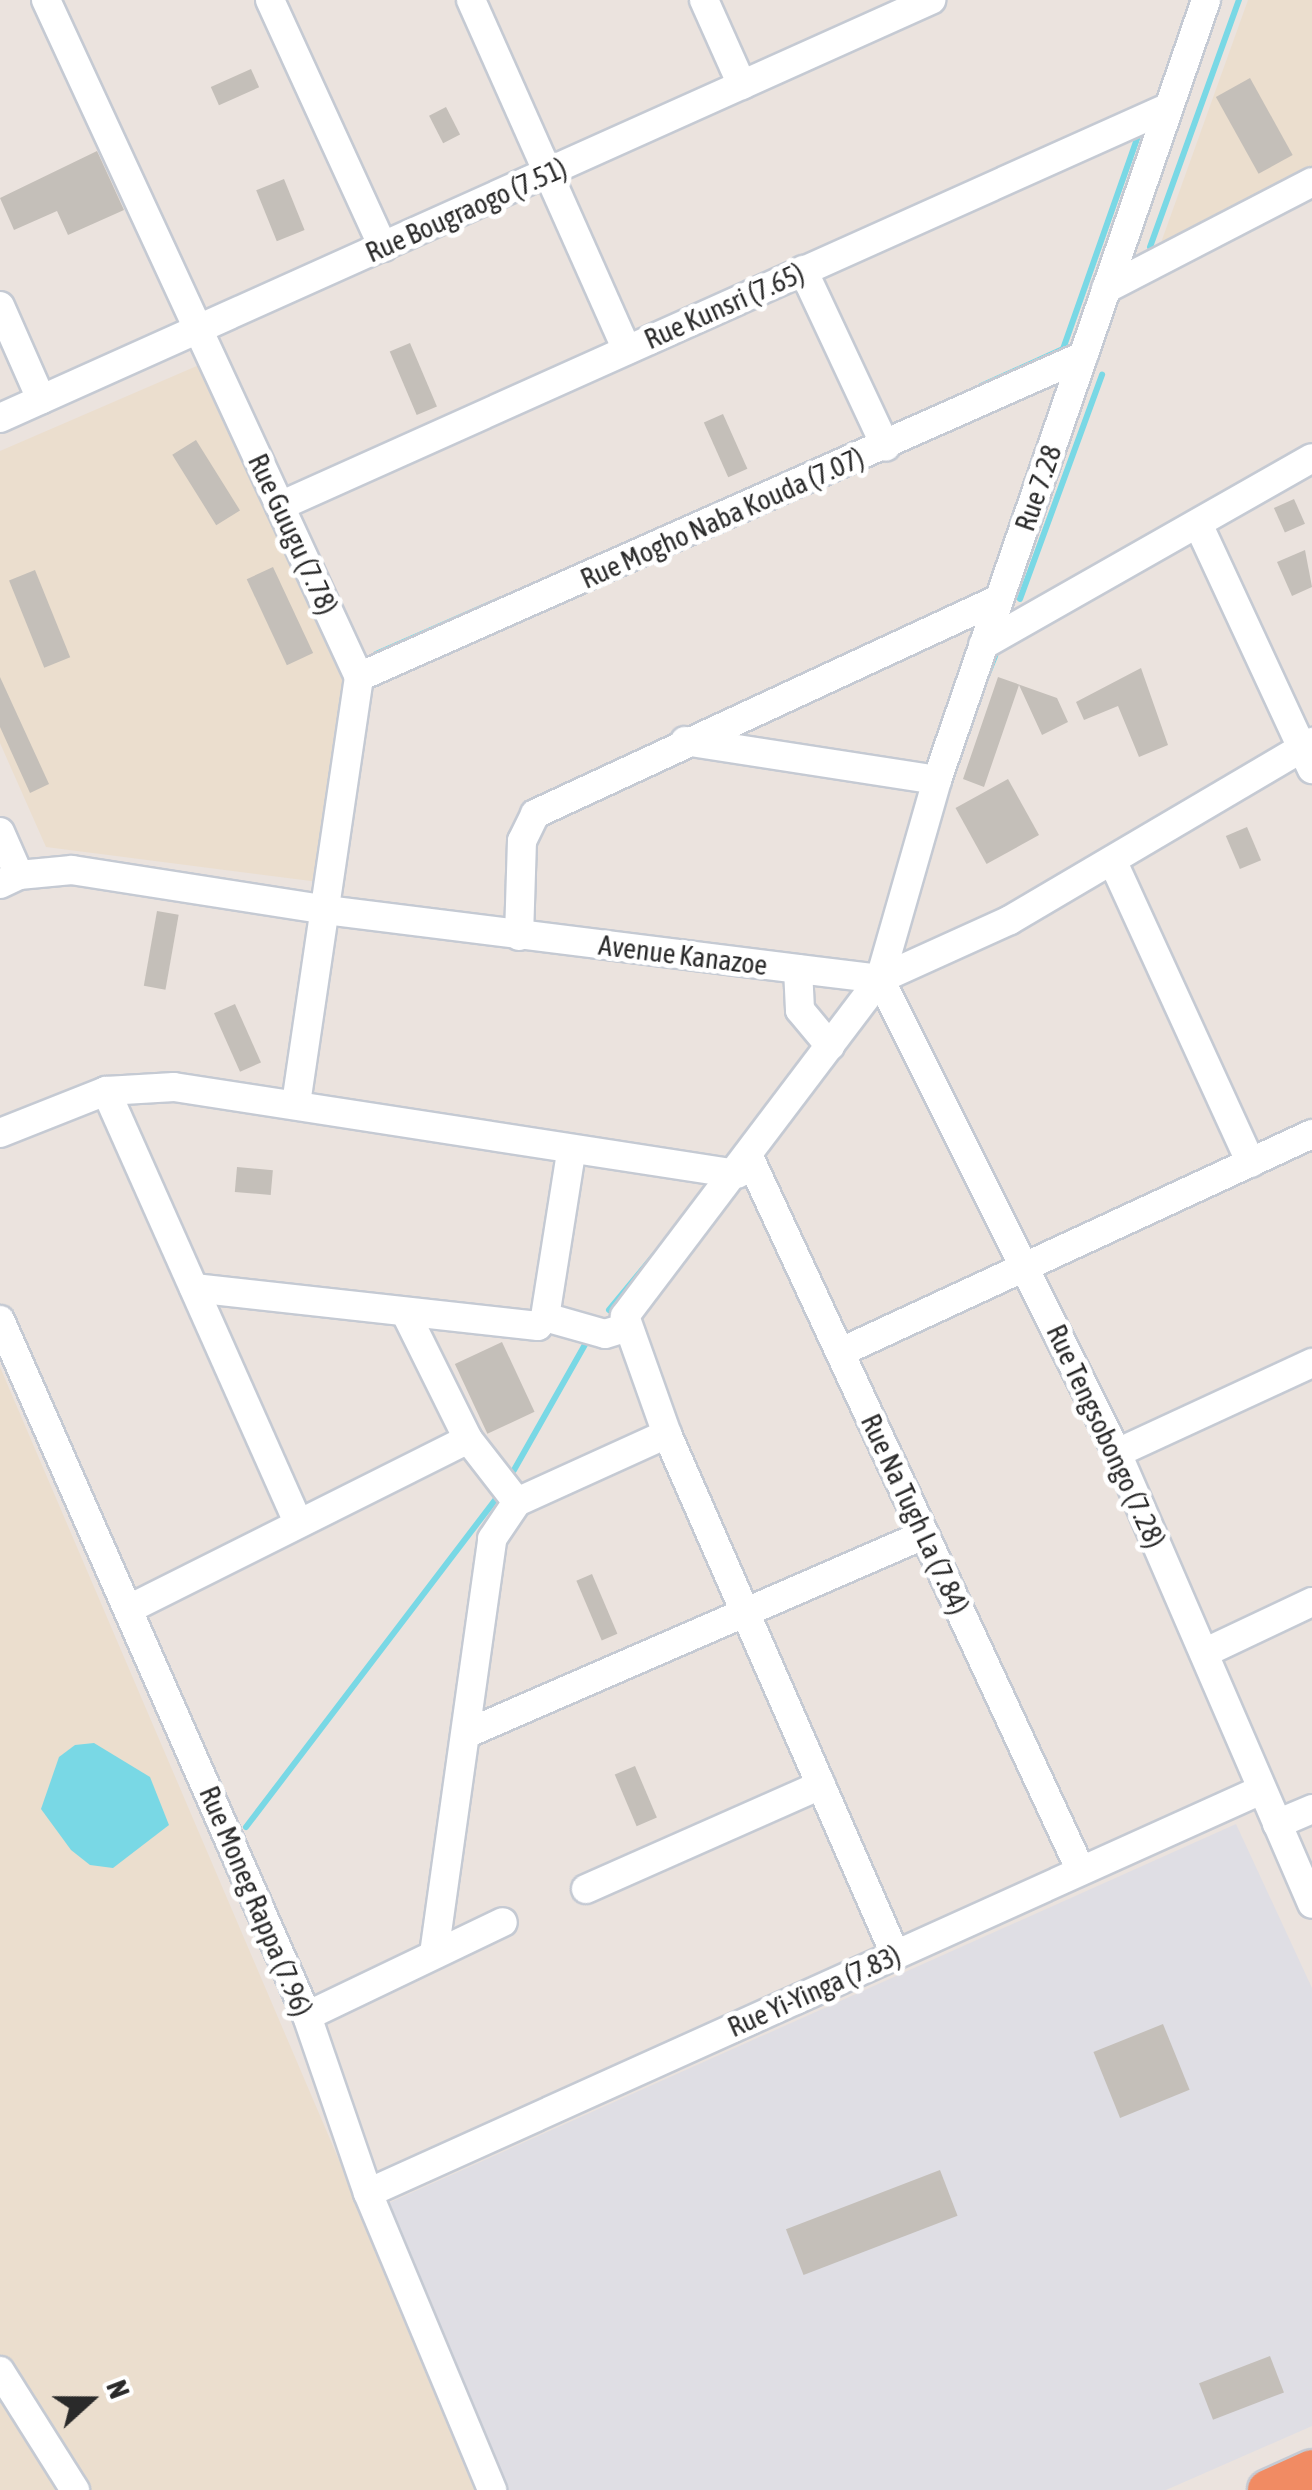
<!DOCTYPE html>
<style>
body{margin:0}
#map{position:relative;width:1312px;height:2490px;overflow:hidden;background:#ebe3de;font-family:"Asap Condensed",sans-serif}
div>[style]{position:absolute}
.industrial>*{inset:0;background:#dfdee4}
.education>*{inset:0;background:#ebdece}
.water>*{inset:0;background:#79d8e5}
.stream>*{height:6px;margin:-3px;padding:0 3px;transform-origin:3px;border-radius:3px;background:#79d8e5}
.building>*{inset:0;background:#c4bfb9;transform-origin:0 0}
.roads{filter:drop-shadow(2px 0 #c5cad3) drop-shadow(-2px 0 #c5cad3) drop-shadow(0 2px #c5cad3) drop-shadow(0 -2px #c5cad3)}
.minor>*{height:28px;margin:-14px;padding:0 14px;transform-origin:14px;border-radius:14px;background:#fff}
.highway>*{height:40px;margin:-20px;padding:0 20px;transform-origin:20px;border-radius:20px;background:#f18b63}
span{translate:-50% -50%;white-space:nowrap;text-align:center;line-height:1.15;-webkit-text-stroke:10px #fff;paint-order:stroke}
.street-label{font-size:28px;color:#2a2a2a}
.north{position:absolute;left:40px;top:2350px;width:100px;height:100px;-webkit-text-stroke:8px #fff;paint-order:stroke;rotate:69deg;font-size:28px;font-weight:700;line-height:40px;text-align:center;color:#2a2a2a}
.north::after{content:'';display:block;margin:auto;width:35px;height:45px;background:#2a2a2a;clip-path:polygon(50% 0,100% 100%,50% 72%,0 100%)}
</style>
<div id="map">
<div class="industrial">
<div style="clip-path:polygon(1236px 1824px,1312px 1988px,1312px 2426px,1166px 2490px,502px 2490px,373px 2210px)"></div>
</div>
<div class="education">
<div style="clip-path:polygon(1248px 0,1312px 0,1312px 170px,1158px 251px)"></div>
<div style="clip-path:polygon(199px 365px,345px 682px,319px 882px,46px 847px,0 743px,0 451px)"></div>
<div style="clip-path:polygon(0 1367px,480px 2490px,0 2490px)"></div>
</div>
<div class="water">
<div style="clip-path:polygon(94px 1743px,150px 1777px,169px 1825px,113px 1868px,90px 1865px,71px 1850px,41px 1809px,59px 1757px,75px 1745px)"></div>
</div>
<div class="stream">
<div style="left:1150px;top:247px;width:263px;rotate:-70.2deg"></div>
<div style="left:981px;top:386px;width:90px;rotate:-24.3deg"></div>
<div style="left:1063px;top:349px;width:232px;rotate:-70.6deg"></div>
<div style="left:1020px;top:599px;width:239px;rotate:-69.9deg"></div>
<div style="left:376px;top:654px;width:134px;rotate:-23.7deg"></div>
<div style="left:985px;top:681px;width:27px;rotate:-68deg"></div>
<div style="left:609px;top:1310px;width:74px;rotate:-50.5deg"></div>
<div style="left:514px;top:1470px;width:148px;rotate:-60.5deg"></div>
<div style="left:246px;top:1827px;width:411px;rotate:-52.7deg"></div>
</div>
<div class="building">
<div style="left:251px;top:69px;width:20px;height:44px;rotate:66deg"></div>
<div style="left:1250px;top:78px;width:88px;height:39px;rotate:61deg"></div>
<div style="left:446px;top:107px;width:31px;height:19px;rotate:63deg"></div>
<div style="clip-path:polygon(97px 151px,124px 210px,68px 235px,57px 211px,14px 230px,0 198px)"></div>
<div style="left:284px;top:179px;width:55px;height:30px;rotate:68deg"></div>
<div style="left:410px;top:343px;width:69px;height:22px;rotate:67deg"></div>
<div style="left:723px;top:414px;width:60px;height:21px;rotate:66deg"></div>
<div style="left:196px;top:440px;width:83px;height:28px;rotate:58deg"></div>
<div style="left:1294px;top:499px;width:27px;height:22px;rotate:66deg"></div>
<div style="clip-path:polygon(1305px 550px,1312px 587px,1292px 596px,1277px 562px)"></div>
<div style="left:273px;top:567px;width:95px;height:29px;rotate:65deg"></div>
<div style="left:35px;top:570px;width:94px;height:28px;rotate:68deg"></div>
<div style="clip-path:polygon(1141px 668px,1168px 745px,1139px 757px,1118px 706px,1084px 720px,1076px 702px)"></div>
<div style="clip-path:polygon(0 677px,49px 784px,30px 793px,0 727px)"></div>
<div style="clip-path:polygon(998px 677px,1057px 698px,1068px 722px,1042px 735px,1019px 685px,984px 787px,963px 779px)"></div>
<div style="left:1008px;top:779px;width:64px;height:60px;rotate:61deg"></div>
<div style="left:1247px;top:827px;width:36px;height:23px;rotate:67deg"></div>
<div style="left:157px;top:911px;width:22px;height:76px;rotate:10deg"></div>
<div style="left:235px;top:1004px;width:64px;height:23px;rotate:66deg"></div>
<div style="left:237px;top:1167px;width:36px;height:25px;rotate:5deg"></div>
<div style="left:502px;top:1342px;width:77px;height:52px;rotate:65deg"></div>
<div style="left:592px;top:1574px;width:65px;height:17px;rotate:67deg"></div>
<div style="left:635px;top:1766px;width:56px;height:22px;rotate:67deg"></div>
<div style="left:1163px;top:2024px;width:71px;height:75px;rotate:68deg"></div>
<div style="left:940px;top:2170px;width:49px;height:165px;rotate:69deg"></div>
<div style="left:1270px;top:2356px;width:39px;height:76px;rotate:69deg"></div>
</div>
<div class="roads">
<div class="minor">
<div style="left:46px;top:0;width:746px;rotate:65.19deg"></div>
<div style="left:359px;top:677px;width:431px;rotate:98.4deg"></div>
<div style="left:270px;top:0;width:272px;rotate:65.4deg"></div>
<div style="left:471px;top:0;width:383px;rotate:66deg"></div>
<div style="left:704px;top:0;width:93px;rotate:65.9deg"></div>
<div style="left:803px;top:270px;width:195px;rotate:64.9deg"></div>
<div style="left:1106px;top:289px;width:232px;rotate:-27.4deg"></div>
<div style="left:0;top:306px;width:102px;rotate:66.2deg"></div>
<div style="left:0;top:418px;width:1021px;rotate:-24.18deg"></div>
<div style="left:280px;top:506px;width:974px;rotate:-24.17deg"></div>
<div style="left:1199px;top:526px;width:268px;rotate:65.1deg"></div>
<div style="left:983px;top:645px;width:378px;rotate:-29.6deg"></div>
<div style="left:359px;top:677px;width:792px;rotate:-23.91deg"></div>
<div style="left:685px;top:741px;width:255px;rotate:8.8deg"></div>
<div style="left:0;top:832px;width:47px;rotate:66.2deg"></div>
<div style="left:1113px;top:862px;width:331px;rotate:65.4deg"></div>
<div style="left:0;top:884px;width:21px;rotate:-25deg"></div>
<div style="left:19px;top:875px;width:53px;rotate:-5.4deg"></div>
<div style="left:72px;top:870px;width:257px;rotate:8.9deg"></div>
<div style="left:326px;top:910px;width:558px;rotate:7.1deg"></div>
<div style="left:880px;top:979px;width:143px;rotate:-24.4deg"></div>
<div style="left:1010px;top:920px;width:351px;rotate:-30.5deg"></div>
<div style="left:519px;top:936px;width:95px;rotate:-88.2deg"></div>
<div style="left:522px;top:841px;width:30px;rotate:-64deg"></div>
<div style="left:535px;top:814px;width:511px;rotate:-24.86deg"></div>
<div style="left:798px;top:969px;width:41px;rotate:87.2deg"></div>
<div style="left:800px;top:1010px;width:47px;rotate:50.2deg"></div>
<div style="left:880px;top:979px;width:530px;rotate:63.43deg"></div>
<div style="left:1117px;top:1453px;width:491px;rotate:66.6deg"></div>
<div style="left:106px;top:1091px;width:471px;rotate:66deg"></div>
<div style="left:0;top:1133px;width:114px;rotate:-21.6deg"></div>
<div style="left:106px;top:1091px;width:68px;rotate:-3.4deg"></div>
<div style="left:174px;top:1087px;width:570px;rotate:8.78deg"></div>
<div style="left:749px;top:1157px;width:787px;rotate:65.06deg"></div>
<div style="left:194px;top:1288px;width:346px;rotate:6.3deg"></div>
<div style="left:538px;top:1326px;width:11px;rotate:-52deg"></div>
<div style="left:545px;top:1317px;width:166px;rotate:-81deg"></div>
<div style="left:405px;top:1312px;width:142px;rotate:63.6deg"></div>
<div style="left:468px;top:1439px;width:80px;rotate:52.1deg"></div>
<div style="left:545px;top:1317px;width:62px;rotate:15.8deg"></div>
<div style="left:605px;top:1334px;width:21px;rotate:-17deg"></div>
<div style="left:0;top:1320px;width:761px;rotate:66.2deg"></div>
<div style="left:307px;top:2016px;width:187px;rotate:71deg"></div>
<div style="left:368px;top:2193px;width:322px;rotate:67.3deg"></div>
<div style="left:841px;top:1352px;width:519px;rotate:-24.84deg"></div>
<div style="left:1117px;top:1453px;width:215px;rotate:-24.8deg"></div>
<div style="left:129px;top:1609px;width:379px;rotate:-26.6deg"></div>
<div style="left:1204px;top:1653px;width:119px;rotate:-25.3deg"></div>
<div style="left:468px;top:1733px;width:497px;rotate:-23.5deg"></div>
<div style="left:1277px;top:1824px;width:38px;rotate:-23deg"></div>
<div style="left:586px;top:1889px;width:257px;rotate:-23.9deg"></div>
<div style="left:434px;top:1954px;width:419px;rotate:-82deg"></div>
<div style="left:492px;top:1539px;width:45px;rotate:-56deg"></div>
<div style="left:517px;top:1502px;width:165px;rotate:-24.4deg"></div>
<div style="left:895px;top:1954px;width:568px;rotate:-113.68deg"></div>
<div style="left:667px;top:1434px;width:125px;rotate:-109.6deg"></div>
<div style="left:625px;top:1316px;width:423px;rotate:-52.9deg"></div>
<div style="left:880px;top:979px;width:207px;rotate:-74deg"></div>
<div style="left:937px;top:780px;width:825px;rotate:-70.97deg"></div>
<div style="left:307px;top:2016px;width:217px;rotate:-25.6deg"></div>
<div style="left:368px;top:2193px;width:980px;rotate:-24.29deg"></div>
<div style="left:0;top:2371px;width:141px;rotate:57.8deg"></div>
</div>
<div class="highway">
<div style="left:1268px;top:2490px;width:48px;rotate:-24.4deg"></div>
</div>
</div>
<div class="street-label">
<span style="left:466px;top:210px;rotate:-24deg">Rue Bougraogo (7.51)</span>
<span style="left:724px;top:306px;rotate:-24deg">Rue Kunsri (7.65)</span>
<span style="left:1038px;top:488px;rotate:-71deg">Rue 7.28</span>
<span style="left:722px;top:518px;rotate:-24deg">Rue Mogho Naba Kouda (7.07)</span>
<span style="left:293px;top:534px;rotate:65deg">Rue Guugu (7.78)</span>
<span style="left:683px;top:955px;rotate:7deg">Avenue Kanazoe</span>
<span style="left:1106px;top:1436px;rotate:65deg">Rue Tengsobongo (7.28)</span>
<span style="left:915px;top:1514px;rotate:65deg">Rue Na Tugh La (7.84)</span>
<span style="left:256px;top:1901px;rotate:67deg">Rue Moneg Rappa (7.96)</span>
<span style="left:814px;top:1991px;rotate:-24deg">Rue Yi-Yinga (7.83)</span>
</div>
<div class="north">N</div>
</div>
